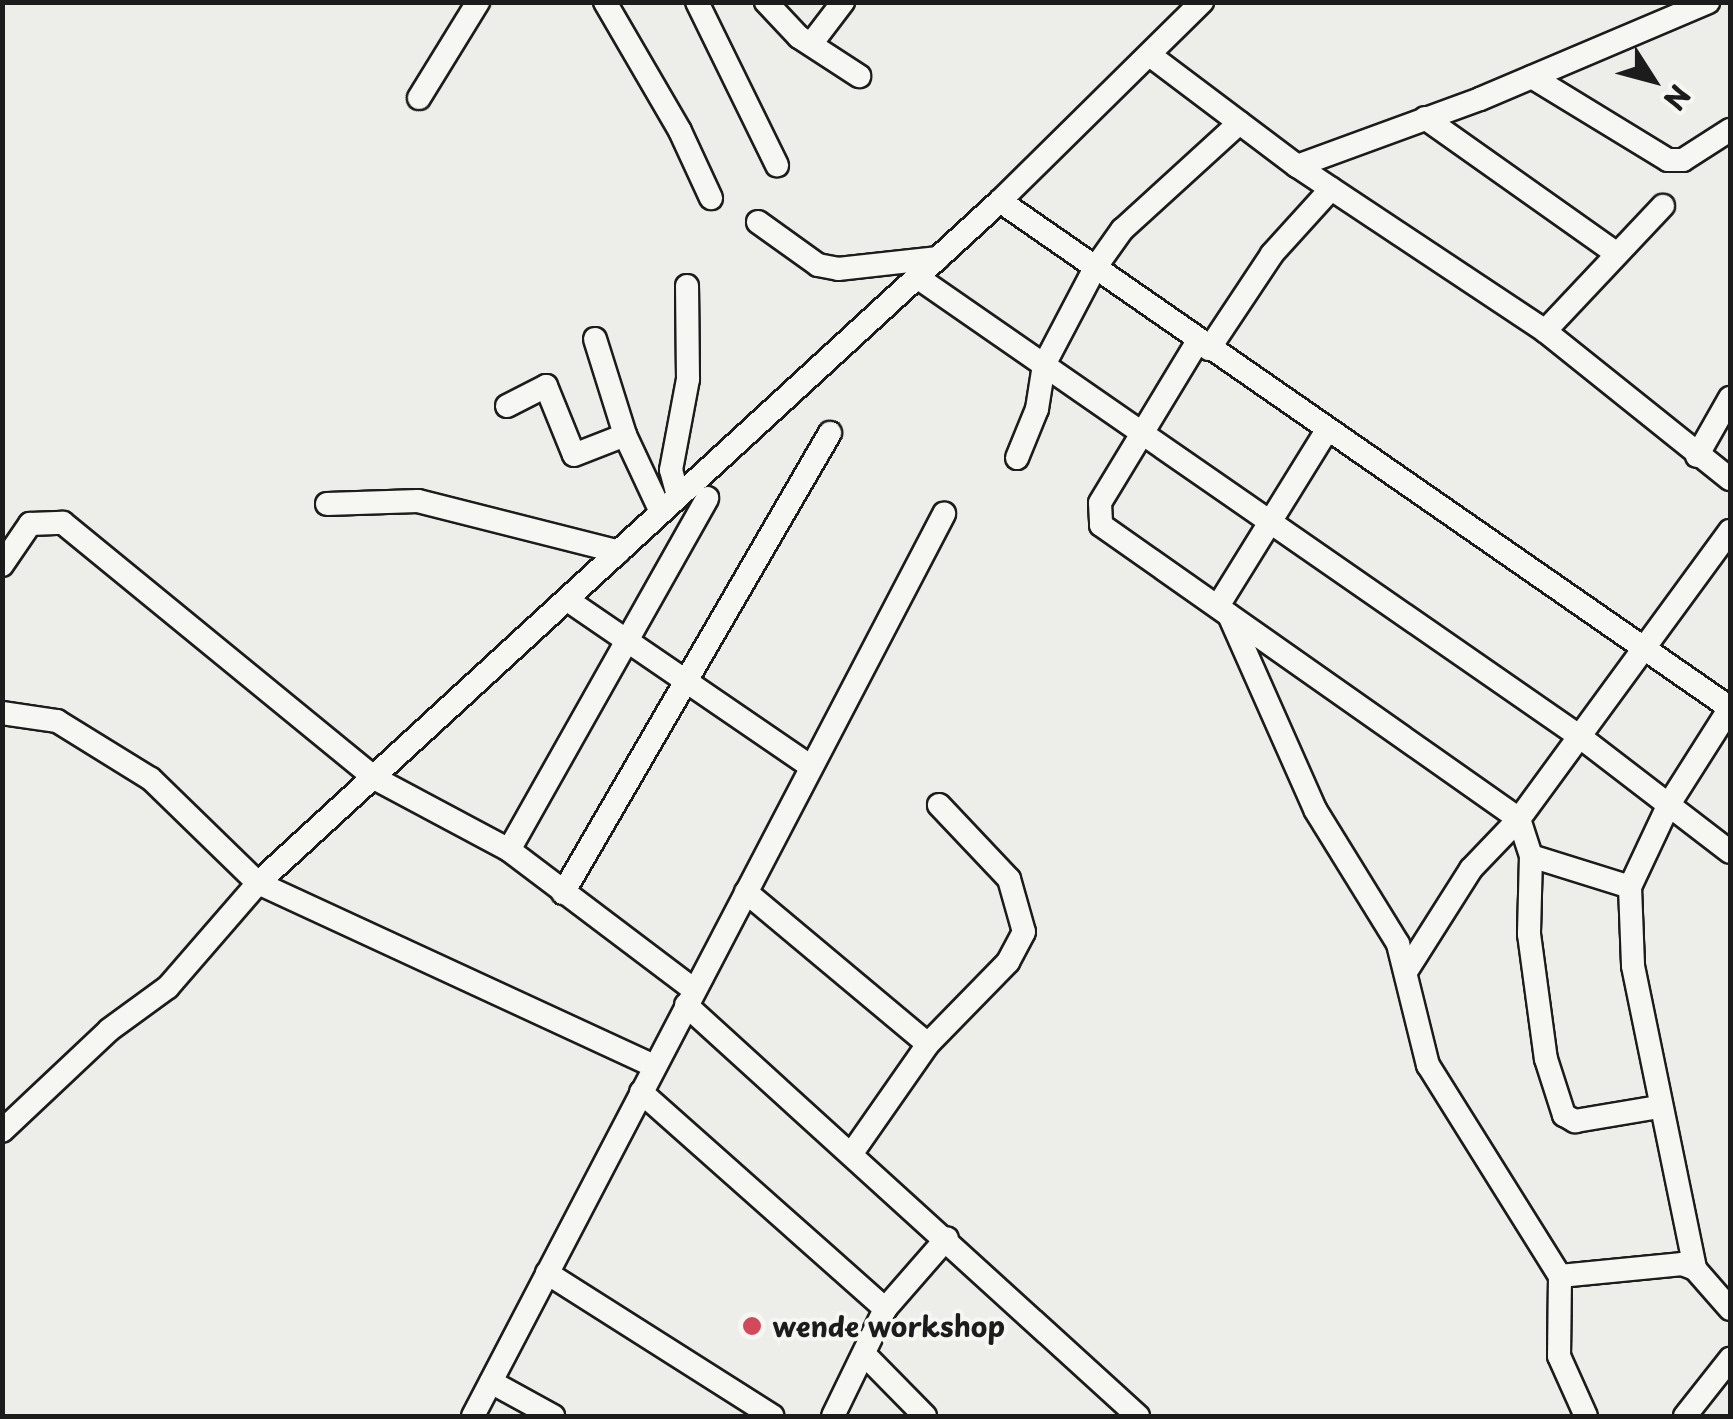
<!DOCTYPE html>
<style>
body{margin:0}
#map{position:relative;width:1733px;height:1419px;overflow:hidden;background:#edede9;font-family:"Playpen Sans",sans-serif}
div>[style]{position:absolute}
.roads{filter:drop-shadow(2px 0 #1c1c1c) drop-shadow(-2px 0 #1c1c1c) drop-shadow(0 2px #1c1c1c) drop-shadow(0 -2px #1c1c1c)}
.minor>*{height:22px;margin:-11px;padding:0 11px;transform-origin:11px;border-radius:11px;background:#f6f6f2}
.dots>*{width:28px;height:28px;translate:-50% -50%;box-sizing:border-box;border:5px solid #f6f6f2;border-radius:50%}
span{translate:-50% -50%;white-space:nowrap;text-align:center;line-height:1.15;-webkit-text-stroke:8px #f6f6f2;paint-order:stroke}
.poi-label{font-size:28px;color:#1c1c1c;font-weight:700}
.left{translate:0 -50%;text-align:left}
.frame{position:absolute;inset:0;border:5px solid #1c1c1c;pointer-events:none}
.north{position:absolute;left:1603px;top:30px;width:100px;height:100px;-webkit-text-stroke:8px #f6f6f2;paint-order:stroke;rotate:126deg;font-size:28px;font-weight:700;line-height:40px;text-align:center;color:#1c1c1c}
.north::after{content:'';display:block;margin:auto;width:35px;height:45px;background:#1c1c1c;clip-path:polygon(50% 0,100% 100%,50% 72%,0 100%)}
</style>
<div id="map">
<div class="roads">
<div class="minor">
<div style="left:605px;top:2px;width:149px;rotate:59.8deg"></div>
<div style="left:680px;top:131px;width:74px;rotate:65.2deg"></div>
<div style="left:697px;top:2px;width:182px;rotate:63.9deg"></div>
<div style="left:766px;top:2px;width:48px;rotate:46.7deg"></div>
<div style="left:799px;top:37px;width:72px;rotate:33deg"></div>
<div style="left:811px;top:44px;width:53px;rotate:-52.7deg"></div>
<div style="left:1151px;top:56px;width:183px;rotate:37deg"></div>
<div style="left:1297px;top:166px;width:298px;rotate:33.6deg"></div>
<div style="left:1545px;top:331px;width:237px;rotate:38.7deg"></div>
<div style="left:1532px;top:77px;width:159px;rotate:31.4deg"></div>
<div style="left:1668px;top:160px;width:15px"></div>
<div style="left:1683px;top:160px;width:56px;rotate:-32.6deg"></div>
<div style="left:419px;top:98px;width:113px;rotate:-58.4deg"></div>
<div style="left:1425px;top:118px;width:232px;rotate:35.3deg"></div>
<div style="left:1297px;top:166px;width:195px;rotate:-20.1deg"></div>
<div style="left:1480px;top:99px;width:248px;rotate:-23deg"></div>
<div style="left:1000px;top:201px;width:284px;rotate:-44.6deg"></div>
<div style="left:758px;top:222px;width:74px;rotate:35.6deg"></div>
<div style="left:818px;top:265px;width:20px;rotate:11deg"></div>
<div style="left:838px;top:269px;width:101px;rotate:-6.3deg"></div>
<div style="left:917px;top:277px;width:806px;rotate:34.74deg"></div>
<div style="left:1579px;top:736px;width:190px;rotate:37.5deg"></div>
<div style="left:1545px;top:331px;width:172px;rotate:-46.7deg"></div>
<div style="left:595px;top:339px;width:101px;rotate:72.6deg"></div>
<div style="left:1198px;top:341px;width:189px;rotate:121.2deg"></div>
<div style="left:1100px;top:503px;width:22px;rotate:87deg"></div>
<div style="left:1101px;top:525px;width:511px;rotate:35.12deg"></div>
<div style="left:1519px;top:819px;width:357px;rotate:-53.8deg"></div>
<div style="left:1209px;top:349px;width:114px;rotate:-56.4deg"></div>
<div style="left:1272px;top:254px;width:88px;rotate:-47.8deg"></div>
<div style="left:507px;top:406px;width:44px;rotate:-27.1deg"></div>
<div style="left:546px;top:386px;width:74px;rotate:67.9deg"></div>
<div style="left:574px;top:455px;width:55px;rotate:-21.4deg"></div>
<div style="left:625px;top:435px;width:85px;rotate:64.9deg"></div>
<div style="left:1697px;top:456px;width:67px;rotate:-60.4deg"></div>
<div style="left:1017px;top:458px;width:53px;rotate:-67.8deg"></div>
<div style="left:1037px;top:409px;width:45px;rotate:-81deg"></div>
<div style="left:1044px;top:365px;width:110px;rotate:-62.3deg"></div>
<div style="left:1095px;top:268px;width:47px;rotate:-54.6deg"></div>
<div style="left:1122px;top:230px;width:159px;rotate:-42.4deg"></div>
<div style="left:678px;top:496px;width:27px;rotate:-105deg"></div>
<div style="left:671px;top:470px;width:93px;rotate:-79.4deg"></div>
<div style="left:688px;top:379px;width:93px;rotate:-90.6deg"></div>
<div style="left:327px;top:504px;width:91px;rotate:-1.9deg"></div>
<div style="left:418px;top:501px;width:207px;rotate:14.2deg"></div>
<div style="left:2px;top:565px;width:50px;rotate:-55.7deg"></div>
<div style="left:30px;top:524px;width:33px;rotate:-2deg"></div>
<div style="left:63px;top:523px;width:404px;rotate:39.3deg"></div>
<div style="left:376px;top:779px;width:151px;rotate:28.1deg"></div>
<div style="left:509px;top:850px;width:232px;rotate:37.1deg"></div>
<div style="left:569px;top:601px;width:293px;rotate:34.4deg"></div>
<div style="left:1218px;top:606px;width:207px;rotate:-58.2deg"></div>
<div style="left:1229px;top:615px;width:214px;rotate:66.1deg"></div>
<div style="left:1316px;top:811px;width:156px;rotate:58.3deg"></div>
<div style="left:1398px;top:944px;width:125px;rotate:76.1deg"></div>
<div style="left:1428px;top:1065px;width:249px;rotate:58deg"></div>
<div style="left:1560px;top:1276px;width:80px;rotate:90.7deg"></div>
<div style="left:1559px;top:1356px;width:66px;rotate:65.8deg"></div>
<div style="left:1730px;top:708px;width:114px;rotate:122.4deg"></div>
<div style="left:1669px;top:804px;width:92px;rotate:115.2deg"></div>
<div style="left:1630px;top:887px;width:79px;rotate:87.8deg"></div>
<div style="left:1633px;top:966px;width:309px;rotate:78.4deg"></div>
<div style="left:1695px;top:1269px;width:53px;rotate:48.8deg"></div>
<div style="left:2px;top:713px;width:56px;rotate:8.3deg"></div>
<div style="left:57px;top:721px;width:110px;rotate:31.7deg"></div>
<div style="left:151px;top:779px;width:149px;rotate:44.2deg"></div>
<div style="left:258px;top:883px;width:436px;rotate:24.8deg"></div>
<div style="left:509px;top:850px;width:404px;rotate:-60.6deg"></div>
<div style="left:1531px;top:856px;width:104px;rotate:17.4deg"></div>
<div style="left:746px;top:892px;width:237px;rotate:39.9deg"></div>
<div style="left:563px;top:893px;width:532px;rotate:-59.87deg"></div>
<div style="left:1407px;top:970px;width:120px;rotate:-57.6deg"></div>
<div style="left:1471px;top:869px;width:69px;rotate:-46.2deg"></div>
<div style="left:1519px;top:819px;width:39px;rotate:72deg"></div>
<div style="left:1531px;top:856px;width:78px;rotate:91.5deg"></div>
<div style="left:1529px;top:934px;width:126px;rotate:82.3deg"></div>
<div style="left:1546px;top:1059px;width:59px;rotate:72.2deg"></div>
<div style="left:1564px;top:1115px;width:13px;rotate:29deg"></div>
<div style="left:1575px;top:1121px;width:85px;rotate:-9.5deg"></div>
<div style="left:686px;top:1005px;width:611px;rotate:42.28deg"></div>
<div style="left:641px;top:1092px;width:327px;rotate:41.6deg"></div>
<div style="left:2px;top:1131px;width:147px;rotate:-43.3deg"></div>
<div style="left:109px;top:1030px;width:73px;rotate:-36.1deg"></div>
<div style="left:168px;top:987px;width:138px;rotate:-49.1deg"></div>
<div style="left:258px;top:883px;width:1008px;rotate:-42.59deg"></div>
<div style="left:1000px;top:201px;width:889px;rotate:34.78deg"></div>
<div style="left:852px;top:1153px;width:133px;rotate:-55.1deg"></div>
<div style="left:928px;top:1044px;width:115px;rotate:-45.7deg"></div>
<div style="left:1008px;top:962px;width:34px;rotate:-62deg"></div>
<div style="left:1024px;top:932px;width:55px;rotate:-105.8deg"></div>
<div style="left:1009px;top:879px;width:102px;rotate:-133.4deg"></div>
<div style="left:547px;top:1273px;width:267px;rotate:32.4deg"></div>
<div style="left:1560px;top:1276px;width:123px;rotate:-5.6deg"></div>
<div style="left:1682px;top:1264px;width:14px;rotate:21deg"></div>
<div style="left:864px;top:1354px;width:87px;rotate:45.5deg"></div>
<div style="left:491px;top:1382px;width:71px;rotate:28.7deg"></div>
<div style="left:473px;top:1416px;width:1018px;rotate:-62.43deg"></div>
<div style="left:833px;top:1416px;width:119px;rotate:-64.1deg"></div>
<div style="left:885px;top:1309px;width:94px;rotate:-48.9deg"></div>
<div style="left:1685px;top:1416px;width:73px;rotate:-51.7deg"></div>
</div>
</div>
<div class="dots">
<div style="left:752px;top:1326px;background:#d1495b"></div>
</div>
<div class="poi-label">
<span class="left" style="left:772px;top:1326px">wende workshop</span>
</div>
<div class="frame"></div>
<div class="north">N</div>
</div>
